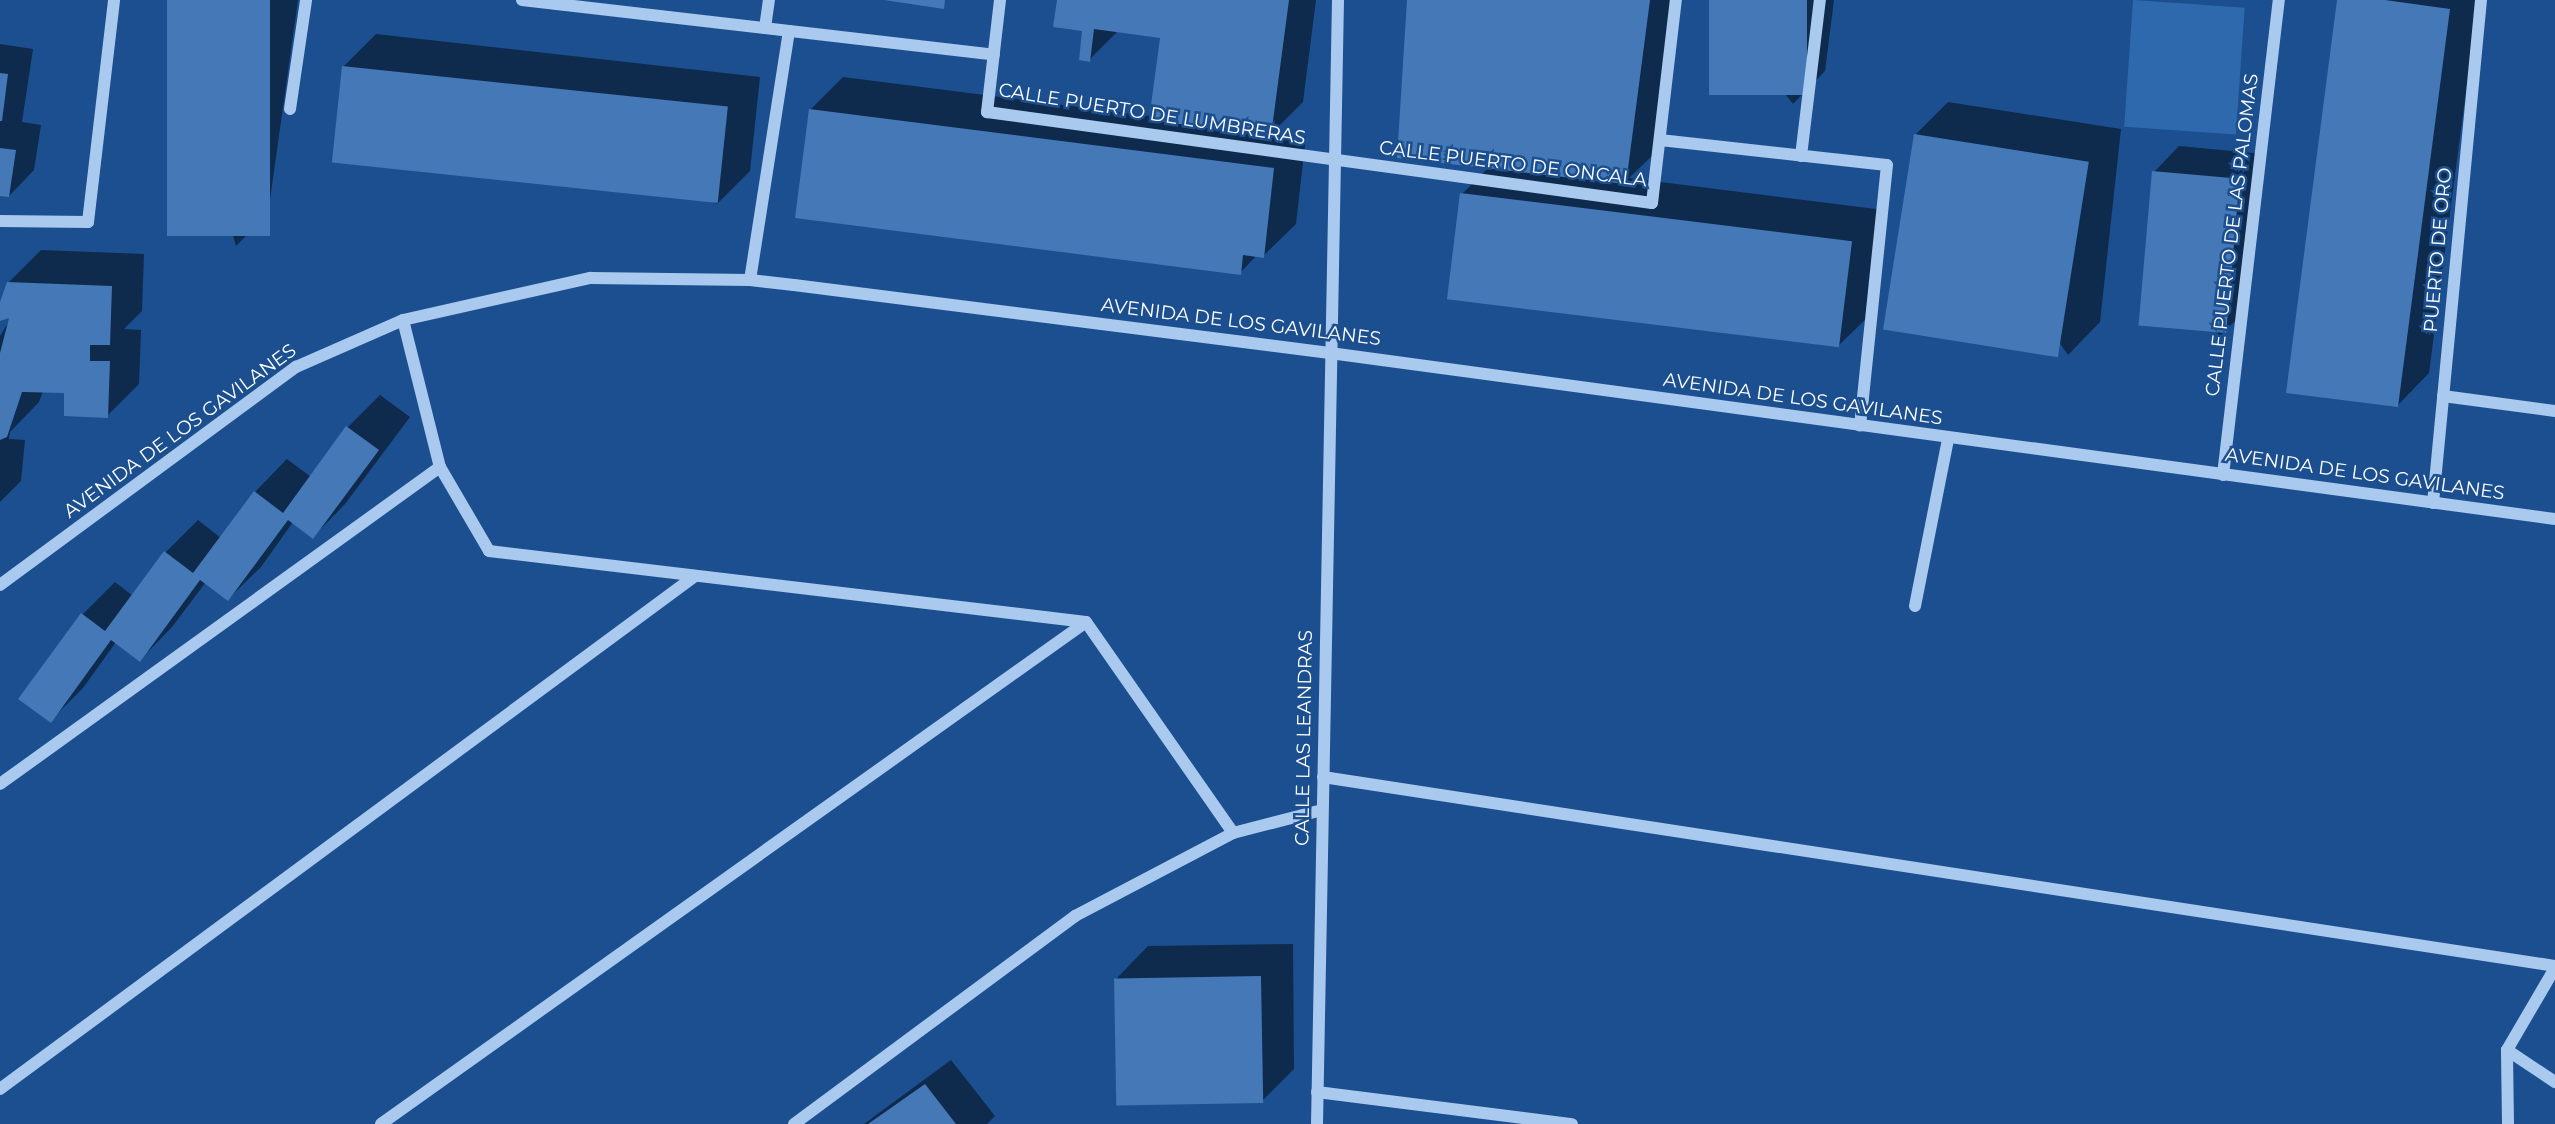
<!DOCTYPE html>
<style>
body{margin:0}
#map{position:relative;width:2555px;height:1124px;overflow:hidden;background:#1b4f8f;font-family:Montserrat,sans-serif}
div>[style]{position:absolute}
.green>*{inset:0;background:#2e69ad;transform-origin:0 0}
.shadow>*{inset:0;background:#0007}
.building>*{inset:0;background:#4478b7;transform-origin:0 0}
.minor>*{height:12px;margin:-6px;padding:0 6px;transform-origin:6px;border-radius:6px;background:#a9c9ee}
span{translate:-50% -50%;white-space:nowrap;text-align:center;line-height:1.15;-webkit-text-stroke:5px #1b4f8f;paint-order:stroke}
.street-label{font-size:19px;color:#fff}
</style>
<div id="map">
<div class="green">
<div style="left:2133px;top:0;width:112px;height:127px;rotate:4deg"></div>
</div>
<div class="shadow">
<div style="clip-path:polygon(168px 0,298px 0,268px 214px,236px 246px)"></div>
<div style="clip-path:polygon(1059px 0,1316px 0,1303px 102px,1273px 132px,1306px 136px,1296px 224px,1263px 256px,1257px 255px,1240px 273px,810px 110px,843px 77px,1151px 116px,1161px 37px,1118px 31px,1089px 60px,1084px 29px)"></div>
<div style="clip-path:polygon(1409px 0,1678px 0,1658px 150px,1629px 178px,1884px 210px,1871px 314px,1838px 346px,1462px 194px,1489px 167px)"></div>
<div style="clip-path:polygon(1711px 0,1834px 0,1825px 71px,1793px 104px)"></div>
<div style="clip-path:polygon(2339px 0,2478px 0,2429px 373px,2397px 406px)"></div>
<div style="clip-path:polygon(376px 34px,760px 77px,750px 171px,717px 204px,343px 67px)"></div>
<div style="clip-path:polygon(0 44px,33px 49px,22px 122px,41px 125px,34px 170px,9px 196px,0 194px)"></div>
<div style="clip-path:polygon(1948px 102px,2121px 129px,2100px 322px,2068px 355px,1916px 134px)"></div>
<div style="clip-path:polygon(2179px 146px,2264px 154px,2244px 312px,2219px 337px,2154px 172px)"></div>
<div style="clip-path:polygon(41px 250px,144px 254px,142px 311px,124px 329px,141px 330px,139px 384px,107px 416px,66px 391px,43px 391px,39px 402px,10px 432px,9px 439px,25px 440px,21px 481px,0 502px,0 336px,12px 316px,0 319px,0 307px,8px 283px)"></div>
<div style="clip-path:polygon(380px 395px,410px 417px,345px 504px,313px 537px,293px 522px,261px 567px,228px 599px,206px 582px,172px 627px,140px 660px,116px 642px,83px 688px,50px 721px,83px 614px,115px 582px,133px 596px,165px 553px,198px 520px,221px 538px,255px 492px,287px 459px,311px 477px,348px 427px)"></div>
<div style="clip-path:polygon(1293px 944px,1294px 1069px,1262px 1101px,1116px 979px,1148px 946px)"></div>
<div style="clip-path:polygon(951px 1060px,995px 1116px,987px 1124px,864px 1124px)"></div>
</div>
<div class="building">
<div style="left:167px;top:0;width:103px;height:236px"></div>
<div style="clip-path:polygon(884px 0,945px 0,944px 9px)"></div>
<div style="clip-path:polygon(1057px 0,1289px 0,1271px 136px,1149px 120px,1160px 38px,1094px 29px,1090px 62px,1079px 60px,1082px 31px,1053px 27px)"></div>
<div style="clip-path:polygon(1407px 0,1650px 0,1626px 184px,1397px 158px)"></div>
<div style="left:1709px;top:0;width:98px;height:95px"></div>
<div style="clip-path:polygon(2337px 0,2385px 0,2450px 9px,2398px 407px,2286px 393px)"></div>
<div style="left:342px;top:66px;width:388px;height:97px;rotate:6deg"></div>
<div style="clip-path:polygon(0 73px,8px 74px,2px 121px,0 121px)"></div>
<div style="clip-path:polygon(809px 109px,1274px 168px,1264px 258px,1243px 255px,1241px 275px,795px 218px)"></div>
<div style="left:1914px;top:134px;width:177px;height:198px;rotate:9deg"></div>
<div style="clip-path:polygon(0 148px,16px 150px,9px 197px,0 196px)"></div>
<div style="left:2152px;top:171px;width:88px;height:155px;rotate:5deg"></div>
<div style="left:1460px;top:193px;width:395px;height:107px;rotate:7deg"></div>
<div style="clip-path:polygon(7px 282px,112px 286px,110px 345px,90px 345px,90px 361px,110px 361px,108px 418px,64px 416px,64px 393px,22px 392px,7px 437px,0 440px,0 353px,9px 318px,0 321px,0 302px)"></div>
<div style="clip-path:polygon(346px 426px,379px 450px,313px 539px,288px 520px,228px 601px,200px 580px,140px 662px,111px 640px,51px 723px,18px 699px,81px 613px,105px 631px,164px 551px,193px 573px,254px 491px,283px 513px)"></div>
<div style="left:1261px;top:976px;width:127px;height:147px;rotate:89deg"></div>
<div style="clip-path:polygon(925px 1084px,956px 1124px,868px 1124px)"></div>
</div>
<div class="minor">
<div style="left:522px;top:0;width:475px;rotate:6.6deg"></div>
<div style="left:1000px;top:0;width:113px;rotate:96.6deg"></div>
<div style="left:987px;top:112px;width:671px;rotate:7.79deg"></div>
<div style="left:1652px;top:203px;width:204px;rotate:-83.3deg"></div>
<div style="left:765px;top:28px;width:28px;rotate:-82deg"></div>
<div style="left:290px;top:109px;width:110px;rotate:-81.6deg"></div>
<div style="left:1660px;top:140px;width:228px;rotate:6.3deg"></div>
<div style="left:1887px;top:165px;width:262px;rotate:95.9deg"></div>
<div style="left:1801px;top:156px;width:157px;rotate:-83.1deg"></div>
<div style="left:0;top:221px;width:88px;rotate:0.7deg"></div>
<div style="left:88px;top:222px;width:224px;rotate:-83.3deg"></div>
<div style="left:750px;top:280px;width:252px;rotate:-81.1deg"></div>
<div style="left:403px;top:320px;width:152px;rotate:75.9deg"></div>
<div style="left:440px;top:467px;width:97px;rotate:59.7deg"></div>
<div style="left:489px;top:551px;width:601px;rotate:6.78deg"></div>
<div style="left:1086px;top:622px;width:257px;rotate:55.1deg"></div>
<div style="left:2443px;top:396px;width:113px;rotate:7.6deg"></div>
<div style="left:2223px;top:475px;width:478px;rotate:-83.3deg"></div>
<div style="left:2433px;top:503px;width:505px;rotate:-84.55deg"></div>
<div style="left:0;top:585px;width:368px;rotate:-36.4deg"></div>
<div style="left:296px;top:367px;width:117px;rotate:-23.7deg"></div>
<div style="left:403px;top:320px;width:192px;rotate:-12.7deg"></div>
<div style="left:590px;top:278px;width:160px;rotate:0.7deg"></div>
<div style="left:750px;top:280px;width:44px;rotate:6.5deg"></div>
<div style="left:794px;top:285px;width:540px;rotate:7.23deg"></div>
<div style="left:1330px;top:353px;width:1236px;rotate:7.72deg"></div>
<div style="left:1915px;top:606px;width:170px;rotate:-78.8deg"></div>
<div style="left:1323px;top:777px;width:1246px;rotate:8.72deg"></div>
<div style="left:0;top:784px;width:542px;rotate:-35.77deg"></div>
<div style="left:2507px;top:1050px;width:58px;rotate:33.7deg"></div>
<div style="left:0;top:1089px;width:864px;rotate:-36.43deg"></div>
<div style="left:1317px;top:1092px;width:257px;rotate:7.2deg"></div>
<div style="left:381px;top:1124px;width:865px;rotate:-35.45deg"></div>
<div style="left:794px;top:1124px;width:350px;rotate:-36.5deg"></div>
<div style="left:1075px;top:916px;width:178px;rotate:-27.7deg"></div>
<div style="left:1233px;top:833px;width:92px;rotate:-14.5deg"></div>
<div style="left:1317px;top:1124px;width:1124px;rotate:-88.93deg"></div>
<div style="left:2508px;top:1124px;width:74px;rotate:-90.8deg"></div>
<div style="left:2507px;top:1050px;width:95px;rotate:-59.7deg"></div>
</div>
<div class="street-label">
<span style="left:1152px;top:114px;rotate:9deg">CALLE PUERTO DE LUMBRERAS</span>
<span style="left:1513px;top:164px;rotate:7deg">CALLE PUERTO DE ONCALA</span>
<span style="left:2232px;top:235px;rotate:-83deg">CALLE PUERTO DE LAS PALOMAS</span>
<span style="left:2438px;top:250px;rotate:-85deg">PUERTO DE ORO</span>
<span style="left:1241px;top:322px;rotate:7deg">AVENIDA DE LOS GAVILANES</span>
<span style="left:1803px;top:399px;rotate:8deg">AVENIDA DE LOS GAVILANES</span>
<span style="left:180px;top:431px;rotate:-36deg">AVENIDA DE LOS GAVILANES</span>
<span style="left:2365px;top:474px;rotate:8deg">AVENIDA DE LOS GAVILANES</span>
<span style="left:1304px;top:738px;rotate:-89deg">CALLE LAS LEANDRAS</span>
</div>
</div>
